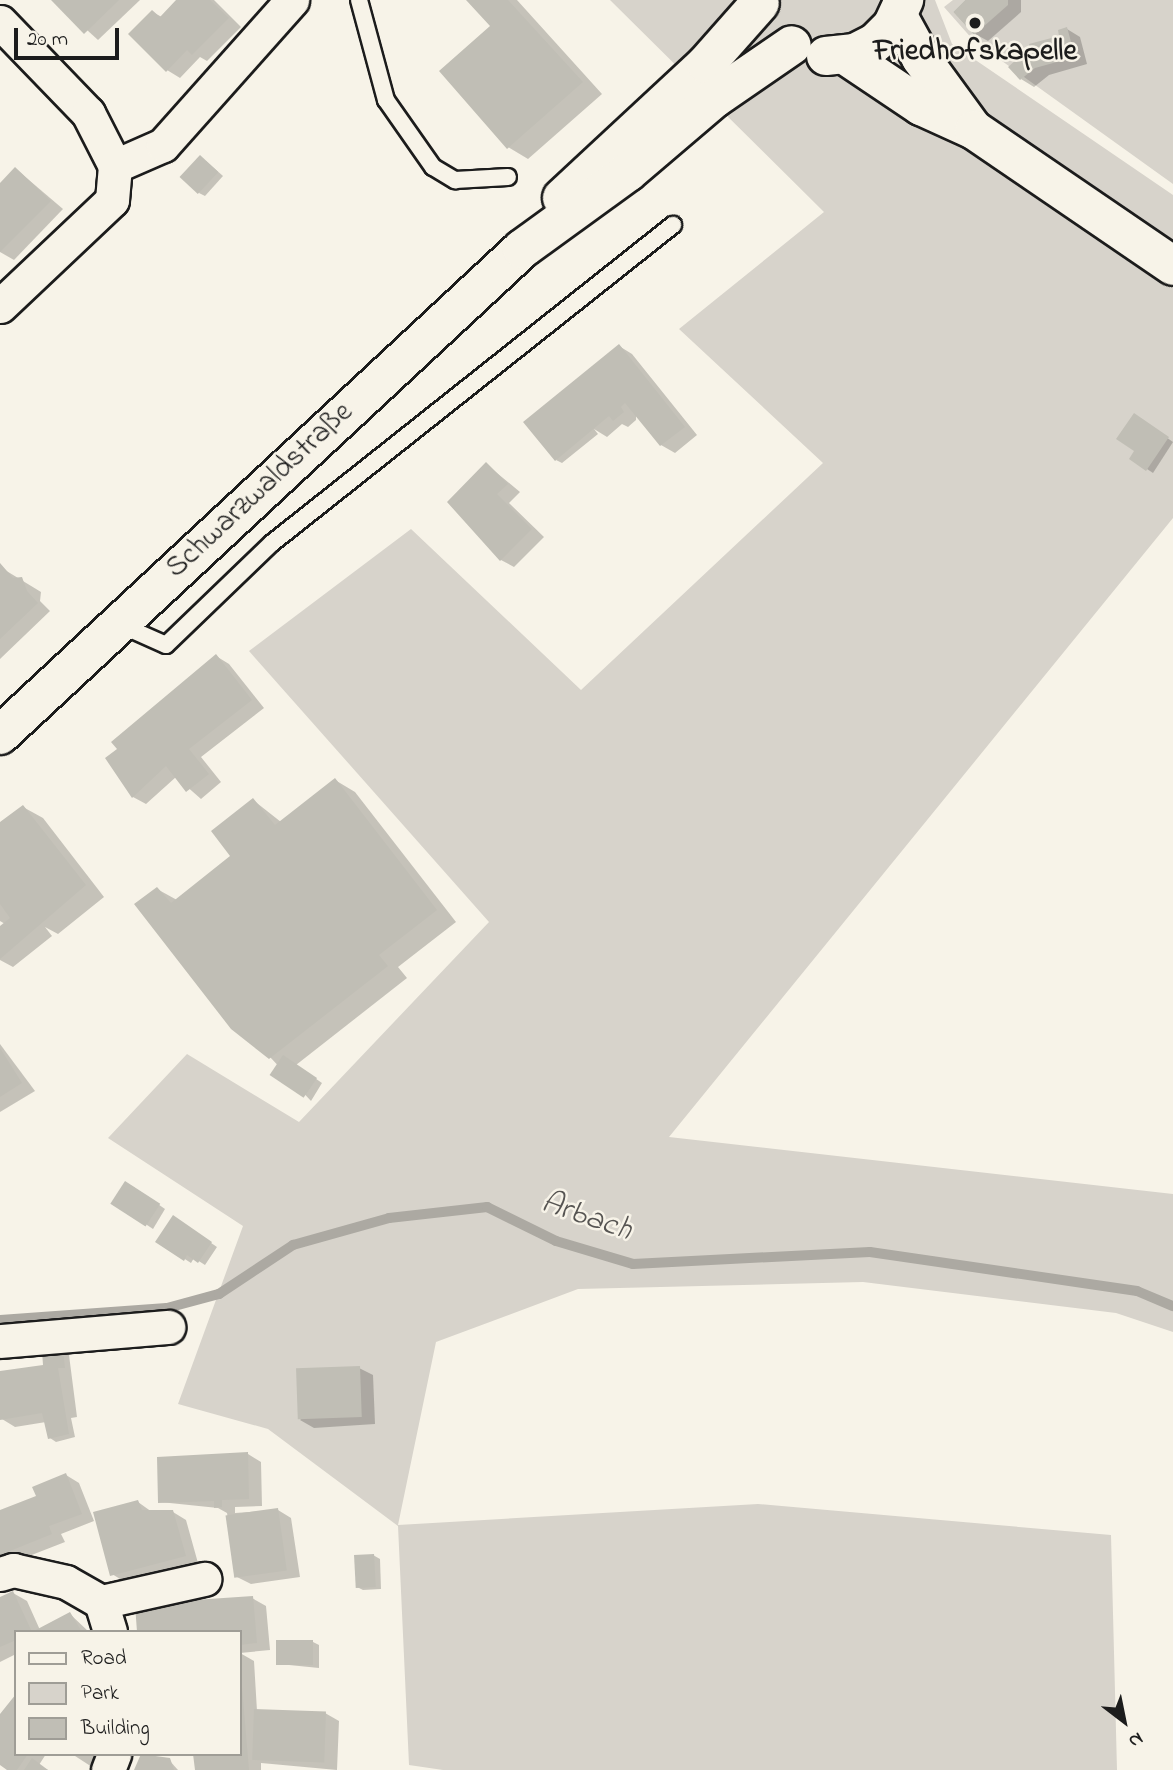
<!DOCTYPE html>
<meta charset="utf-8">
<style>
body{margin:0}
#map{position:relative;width:1173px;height:1770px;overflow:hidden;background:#f7f3e8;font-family:"Indie Flower",sans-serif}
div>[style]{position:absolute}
.green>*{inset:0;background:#d7d3cb}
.shadow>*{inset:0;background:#0003}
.stream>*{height:10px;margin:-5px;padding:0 5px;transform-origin:5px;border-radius:5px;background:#aca9a2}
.building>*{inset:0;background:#c0beb5;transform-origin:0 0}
.roads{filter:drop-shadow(2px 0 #1c1c1c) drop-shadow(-2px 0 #1c1c1c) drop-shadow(0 2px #1c1c1c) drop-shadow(0 -2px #1c1c1c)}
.lane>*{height:16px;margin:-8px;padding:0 8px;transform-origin:8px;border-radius:8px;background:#f7f3e8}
.street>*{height:33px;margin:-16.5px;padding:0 16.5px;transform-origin:16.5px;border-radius:16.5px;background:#f7f3e8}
.secondary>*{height:38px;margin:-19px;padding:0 19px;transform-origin:19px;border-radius:19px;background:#f7f3e8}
.dots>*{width:19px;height:19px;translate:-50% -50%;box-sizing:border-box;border:4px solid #f7f3e8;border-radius:50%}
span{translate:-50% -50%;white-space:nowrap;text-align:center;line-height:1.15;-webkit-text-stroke:5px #f7f3e8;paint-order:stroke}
.poi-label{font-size:30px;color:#1c1c1c;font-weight:700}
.street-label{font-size:30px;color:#1c1c1c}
.water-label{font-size:32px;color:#565452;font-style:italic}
.legend{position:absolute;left:14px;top:1630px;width:228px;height:126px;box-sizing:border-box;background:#f7f3e8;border:2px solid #9f9d96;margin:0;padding:9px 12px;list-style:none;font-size:21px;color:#1c1c1c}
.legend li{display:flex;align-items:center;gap:14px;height:35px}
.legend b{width:35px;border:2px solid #9f9d96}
.north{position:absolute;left:1089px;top:1686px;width:70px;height:70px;-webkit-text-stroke:5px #f7f3e8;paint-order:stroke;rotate:148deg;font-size:19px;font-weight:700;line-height:28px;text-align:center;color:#1c1c1c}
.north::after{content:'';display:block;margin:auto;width:24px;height:32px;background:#1c1c1c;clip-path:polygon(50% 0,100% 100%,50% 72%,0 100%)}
.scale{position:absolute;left:14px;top:28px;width:105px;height:32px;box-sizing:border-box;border:4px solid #1c1c1c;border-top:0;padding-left:9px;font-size:21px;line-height:24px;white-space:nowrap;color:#1c1c1c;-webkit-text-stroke:5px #f7f3e8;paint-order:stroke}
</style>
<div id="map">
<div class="green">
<div style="clip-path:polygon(610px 0,935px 0,952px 44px,1173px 195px,1173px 518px,669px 1137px,1173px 1194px,1173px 1332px,1116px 1313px,863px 1282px,578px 1289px,436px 1342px,398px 1525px,758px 1504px,1111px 1535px,1117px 1770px,443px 1770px,409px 1765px,398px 1526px,268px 1429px,178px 1404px,243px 1226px,108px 1138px,187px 1054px,299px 1122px,489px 922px,249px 651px,411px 529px,581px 690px,823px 463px,679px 329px,824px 212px)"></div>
<div style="clip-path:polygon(953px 0,965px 0,953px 12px,974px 35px,1008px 0,1173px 0,1173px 184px,974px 41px,944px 7px)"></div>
</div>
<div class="shadow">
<div style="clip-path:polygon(54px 0,140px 0,98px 40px)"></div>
<div style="clip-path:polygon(179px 0,214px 0,241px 27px,207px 61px,200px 57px,180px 78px,167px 70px,152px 12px,162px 17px)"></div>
<div style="clip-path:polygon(468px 0,517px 0,602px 94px,528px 159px,508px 147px,492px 27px)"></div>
<div style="clip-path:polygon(968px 0,1021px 0,1021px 12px,988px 41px,975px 34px)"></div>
<div style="clip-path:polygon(1067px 29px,1080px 37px,1087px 64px,1049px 75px,1034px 87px,1021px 79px)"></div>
<div style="clip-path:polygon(206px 161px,223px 176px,205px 196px,199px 193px)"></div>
<div style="clip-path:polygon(16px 169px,63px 209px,14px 260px,0 252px,0 185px)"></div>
<div style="clip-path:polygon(619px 346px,632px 354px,697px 435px,675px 453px,661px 445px,636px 413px,636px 420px,628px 427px,622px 424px,607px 437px,594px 429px,598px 434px,562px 463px,556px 460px)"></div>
<div style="clip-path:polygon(1140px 419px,1173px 442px,1153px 473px,1147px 469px)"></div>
<div style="clip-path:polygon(486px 464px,520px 492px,509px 503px,544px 537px,514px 567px,501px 560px)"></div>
<div style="clip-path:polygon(0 567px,41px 592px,40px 601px,50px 611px,0 659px)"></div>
<div style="clip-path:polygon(216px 656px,229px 664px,264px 708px,201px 757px,221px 782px,201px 799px,176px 777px,146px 804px,133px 797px,119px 750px)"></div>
<div style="clip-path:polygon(335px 780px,355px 792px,456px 922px,398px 967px,407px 978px,296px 1065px,322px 1083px,311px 1101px,270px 1057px,157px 889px,177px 900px,233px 857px,253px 800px,281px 822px)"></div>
<div style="clip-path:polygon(23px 807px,43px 818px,104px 897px,58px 934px,45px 927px,52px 936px,13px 967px,0 960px,0 928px,5px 924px,0 921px,0 824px)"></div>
<div style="clip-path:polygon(0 1044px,35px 1091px,0 1112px)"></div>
<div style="clip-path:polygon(132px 1186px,165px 1209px,153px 1229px,147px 1225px)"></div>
<div style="clip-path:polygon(179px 1221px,217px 1247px,205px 1265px,194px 1258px,191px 1263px,157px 1241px)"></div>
<div style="clip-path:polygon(63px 1352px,69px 1355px,77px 1417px,71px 1418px,75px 1437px,56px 1442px,50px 1438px,46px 1422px,15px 1427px,2px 1419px,0 1373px,49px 1366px)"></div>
<div style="clip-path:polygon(359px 1368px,373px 1375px,375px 1424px,314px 1428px,300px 1420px)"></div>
<div style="clip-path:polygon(248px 1454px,261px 1462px,262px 1506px,235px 1507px,235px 1513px,278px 1510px,291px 1518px,300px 1577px,251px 1584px,237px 1577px,227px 1513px,218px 1508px,160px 1502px)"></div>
<div style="clip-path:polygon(66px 1475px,79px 1483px,94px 1521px,61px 1534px,65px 1542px,6px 1565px,0 1563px,0 1512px,38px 1497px)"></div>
<div style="clip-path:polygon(138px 1502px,152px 1512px,173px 1512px,186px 1520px,198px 1563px,125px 1582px,112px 1574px)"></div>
<div style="clip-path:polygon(373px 1555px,380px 1559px,381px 1589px,363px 1590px,357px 1587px)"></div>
<div style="clip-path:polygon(13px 1593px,27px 1601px,40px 1630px,70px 1614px,89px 1632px,16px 1632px,16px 1654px,0 1662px,0 1599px)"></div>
<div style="clip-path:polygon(252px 1598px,266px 1606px,270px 1650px,240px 1653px,240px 1632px)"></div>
<div style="clip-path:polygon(313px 1642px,319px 1645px,319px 1668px,279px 1664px)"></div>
<div style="clip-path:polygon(240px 1653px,254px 1661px,257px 1711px,325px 1713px,339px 1721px,337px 1770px,261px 1763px,261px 1770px,196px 1770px,240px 1754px)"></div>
<div style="clip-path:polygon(0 1717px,16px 1754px,46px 1754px,39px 1765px,48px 1770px,10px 1770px,0 1763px)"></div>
<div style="clip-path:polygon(72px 1754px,120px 1754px,92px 1767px)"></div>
<div style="clip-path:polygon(169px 1760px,178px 1770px,138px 1770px)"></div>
</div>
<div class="stream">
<div style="left:0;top:1320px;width:167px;rotate:-4.1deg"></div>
<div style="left:167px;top:1308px;width:54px;rotate:-15.1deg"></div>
<div style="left:219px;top:1294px;width:89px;rotate:-33.5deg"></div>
<div style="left:293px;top:1245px;width:100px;rotate:-15.7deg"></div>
<div style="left:389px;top:1218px;width:99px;rotate:-6.4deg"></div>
<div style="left:487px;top:1207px;width:77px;rotate:26.2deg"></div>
<div style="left:556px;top:1241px;width:80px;rotate:16.6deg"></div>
<div style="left:633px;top:1264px;width:237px;rotate:-2.9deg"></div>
<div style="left:870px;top:1252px;width:270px;rotate:8.3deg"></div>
<div style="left:1137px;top:1291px;width:39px;rotate:23deg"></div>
</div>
<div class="building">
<div style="clip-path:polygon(51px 0,119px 0,84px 34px)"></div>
<div style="clip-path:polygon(176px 0,210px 0,229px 18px,192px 55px,187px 50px,166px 72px,128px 34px,152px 10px,160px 17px)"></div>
<div style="clip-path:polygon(466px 0,508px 0,583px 82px,507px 149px,439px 71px,490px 26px)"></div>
<div style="clip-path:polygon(965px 0,1008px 0,1008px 5px,974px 35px,953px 12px)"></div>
<div style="clip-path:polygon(1067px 27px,1075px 57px,1035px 68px,1020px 80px,1008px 67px,1030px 48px,1029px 44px,1059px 36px,1058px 30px)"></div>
<div style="left:200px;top:155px;width:25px;height:30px;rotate:43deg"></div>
<div style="clip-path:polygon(15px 167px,51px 201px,0 252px,0 183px)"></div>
<div style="clip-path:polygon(619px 344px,685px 427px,660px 446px,625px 403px,621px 407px,624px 412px,613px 421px,609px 416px,555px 461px,523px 422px)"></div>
<div style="clip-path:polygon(1134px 413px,1169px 437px,1146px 471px,1129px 459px,1134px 451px,1116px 439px)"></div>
<div style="clip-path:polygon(486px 462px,508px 484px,497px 494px,532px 529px,500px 561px,447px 502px)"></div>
<div style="clip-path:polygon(0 563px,13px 578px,22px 577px,27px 591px,38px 603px,0 639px)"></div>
<div style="clip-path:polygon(216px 654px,252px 700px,189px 749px,209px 774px,186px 792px,166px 766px,132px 798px,105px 758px,117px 749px,111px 742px)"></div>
<div style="clip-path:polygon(335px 778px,437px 910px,379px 955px,388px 966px,269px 1059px,231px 1029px,134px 904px,157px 887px,171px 903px,230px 856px,211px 831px,253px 798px,275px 825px)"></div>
<div style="clip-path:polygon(23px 805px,86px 885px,0 959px,0 926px,10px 918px,0 904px,0 822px)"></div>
<div style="clip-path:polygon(0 1048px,22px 1083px,0 1097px)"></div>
<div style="left:283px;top:1055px;width:41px;height:24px;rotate:34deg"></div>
<div style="left:125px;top:1181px;width:42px;height:27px;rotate:33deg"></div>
<div style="clip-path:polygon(173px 1215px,212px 1242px,198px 1263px,187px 1255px,184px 1261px,155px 1242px)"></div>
<div style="clip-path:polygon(63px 1350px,65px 1368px,58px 1368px,69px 1434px,48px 1439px,42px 1413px,0 1420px,0 1371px,43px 1365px,42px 1351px)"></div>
<div style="left:360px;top:1366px;width:51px;height:64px;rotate:88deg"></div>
<div style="clip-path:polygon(248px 1452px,249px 1499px,222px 1500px,222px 1507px,214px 1508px,214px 1501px,158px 1503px,157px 1457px)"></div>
<div style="clip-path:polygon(66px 1473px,82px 1514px,49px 1526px,52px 1534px,0 1555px,0 1510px,36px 1496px,32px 1487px)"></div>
<div style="clip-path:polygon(138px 1500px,142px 1510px,173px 1510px,186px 1556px,110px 1576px,93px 1512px)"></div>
<div style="left:278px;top:1508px;width:63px;height:53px;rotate:82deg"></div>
<div style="left:374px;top:1554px;width:33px;height:20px;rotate:87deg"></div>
<div style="clip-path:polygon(13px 1591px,32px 1632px,70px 1612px,82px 1632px,16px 1632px,16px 1640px,0 1647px,0 1597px)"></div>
<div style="clip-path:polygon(253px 1596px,257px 1643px,240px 1645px,240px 1632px,137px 1632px,135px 1604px)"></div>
<div style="left:313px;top:1640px;width:25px;height:37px;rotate:90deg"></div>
<div style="clip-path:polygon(240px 1663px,249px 1770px,195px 1770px,193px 1754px,240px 1754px)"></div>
<div style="clip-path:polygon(16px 1694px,16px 1754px,28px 1754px,17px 1770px,7px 1770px,0 1765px,0 1714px)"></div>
<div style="left:254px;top:1709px;width:72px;height:51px;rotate:2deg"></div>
<div style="clip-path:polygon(141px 1754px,170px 1758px,174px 1770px,134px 1770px)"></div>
<div style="clip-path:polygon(32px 1758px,48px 1770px,24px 1770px)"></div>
</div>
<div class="roads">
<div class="lane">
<div style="left:359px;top:0;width:104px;rotate:74.9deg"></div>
<div style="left:386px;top:100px;width:82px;rotate:55deg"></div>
<div style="left:433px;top:167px;width:26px;rotate:31deg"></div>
<div style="left:455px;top:180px;width:53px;rotate:-3.2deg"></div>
<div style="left:121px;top:625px;width:49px;rotate:24deg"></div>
<div style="left:166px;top:645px;width:147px;rotate:-43.9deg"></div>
<div style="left:272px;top:543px;width:512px;rotate:-38.42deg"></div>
</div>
<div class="street">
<div style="left:0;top:22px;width:127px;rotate:46deg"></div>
<div style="left:88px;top:113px;width:59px;rotate:63deg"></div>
<div style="left:0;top:306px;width:154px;rotate:-43.4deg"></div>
<div style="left:112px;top:200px;width:34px;rotate:-85deg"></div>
<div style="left:115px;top:166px;width:52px;rotate:-23.6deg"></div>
<div style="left:163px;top:145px;width:194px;rotate:-48.3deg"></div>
<div style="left:0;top:1341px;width:169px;rotate:-4.8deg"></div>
<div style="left:0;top:1574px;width:14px;rotate:-17deg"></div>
<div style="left:13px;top:1570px;width:54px;rotate:12.8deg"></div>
<div style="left:66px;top:1582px;width:40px;rotate:29.7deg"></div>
<div style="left:101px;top:1602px;width:31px;rotate:73deg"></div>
<div style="left:101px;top:1602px;width:106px;rotate:-12.6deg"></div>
<div style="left:108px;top:1770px;width:17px;rotate:-69deg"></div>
</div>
<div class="secondary">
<div style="left:898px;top:16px;width:48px;rotate:61.3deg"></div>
<div style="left:921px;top:58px;width:87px;rotate:53.9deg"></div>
<div style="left:845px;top:55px;width:92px;rotate:33.9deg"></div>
<div style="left:921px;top:106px;width:58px;rotate:24.4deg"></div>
<div style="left:974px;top:130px;width:241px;rotate:34.3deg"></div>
<div style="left:826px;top:56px;width:29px;rotate:-6deg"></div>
<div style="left:855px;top:53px;width:22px;rotate:-27deg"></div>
<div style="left:875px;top:43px;width:24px;rotate:-45deg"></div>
<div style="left:892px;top:26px;width:29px;rotate:-65deg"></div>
<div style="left:562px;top:198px;width:197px;rotate:-42.9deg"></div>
<div style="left:706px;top:64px;width:81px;rotate:-48.5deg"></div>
<div style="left:0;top:735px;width:713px;rotate:-42.95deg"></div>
<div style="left:522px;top:249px;width:131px;rotate:-36deg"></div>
<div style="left:628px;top:172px;width:114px;rotate:-40.4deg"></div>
<div style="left:715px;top:98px;width:93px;rotate:-34.5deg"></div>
</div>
</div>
<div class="dots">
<div style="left:975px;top:23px;background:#1c1c1c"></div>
</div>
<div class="poi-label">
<span style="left:975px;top:52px">Friedhofskapelle</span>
</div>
<div class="street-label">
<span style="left:260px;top:491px;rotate:-43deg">Schwarzwaldstraße</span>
</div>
<div class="water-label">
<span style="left:586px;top:1218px;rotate:19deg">Arbach</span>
</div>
<ul class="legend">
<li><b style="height:9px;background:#f7f3e8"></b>Road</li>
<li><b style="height:19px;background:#d7d3cb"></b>Park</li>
<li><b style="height:19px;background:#c0beb5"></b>Building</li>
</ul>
<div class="north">N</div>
<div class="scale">20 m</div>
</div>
